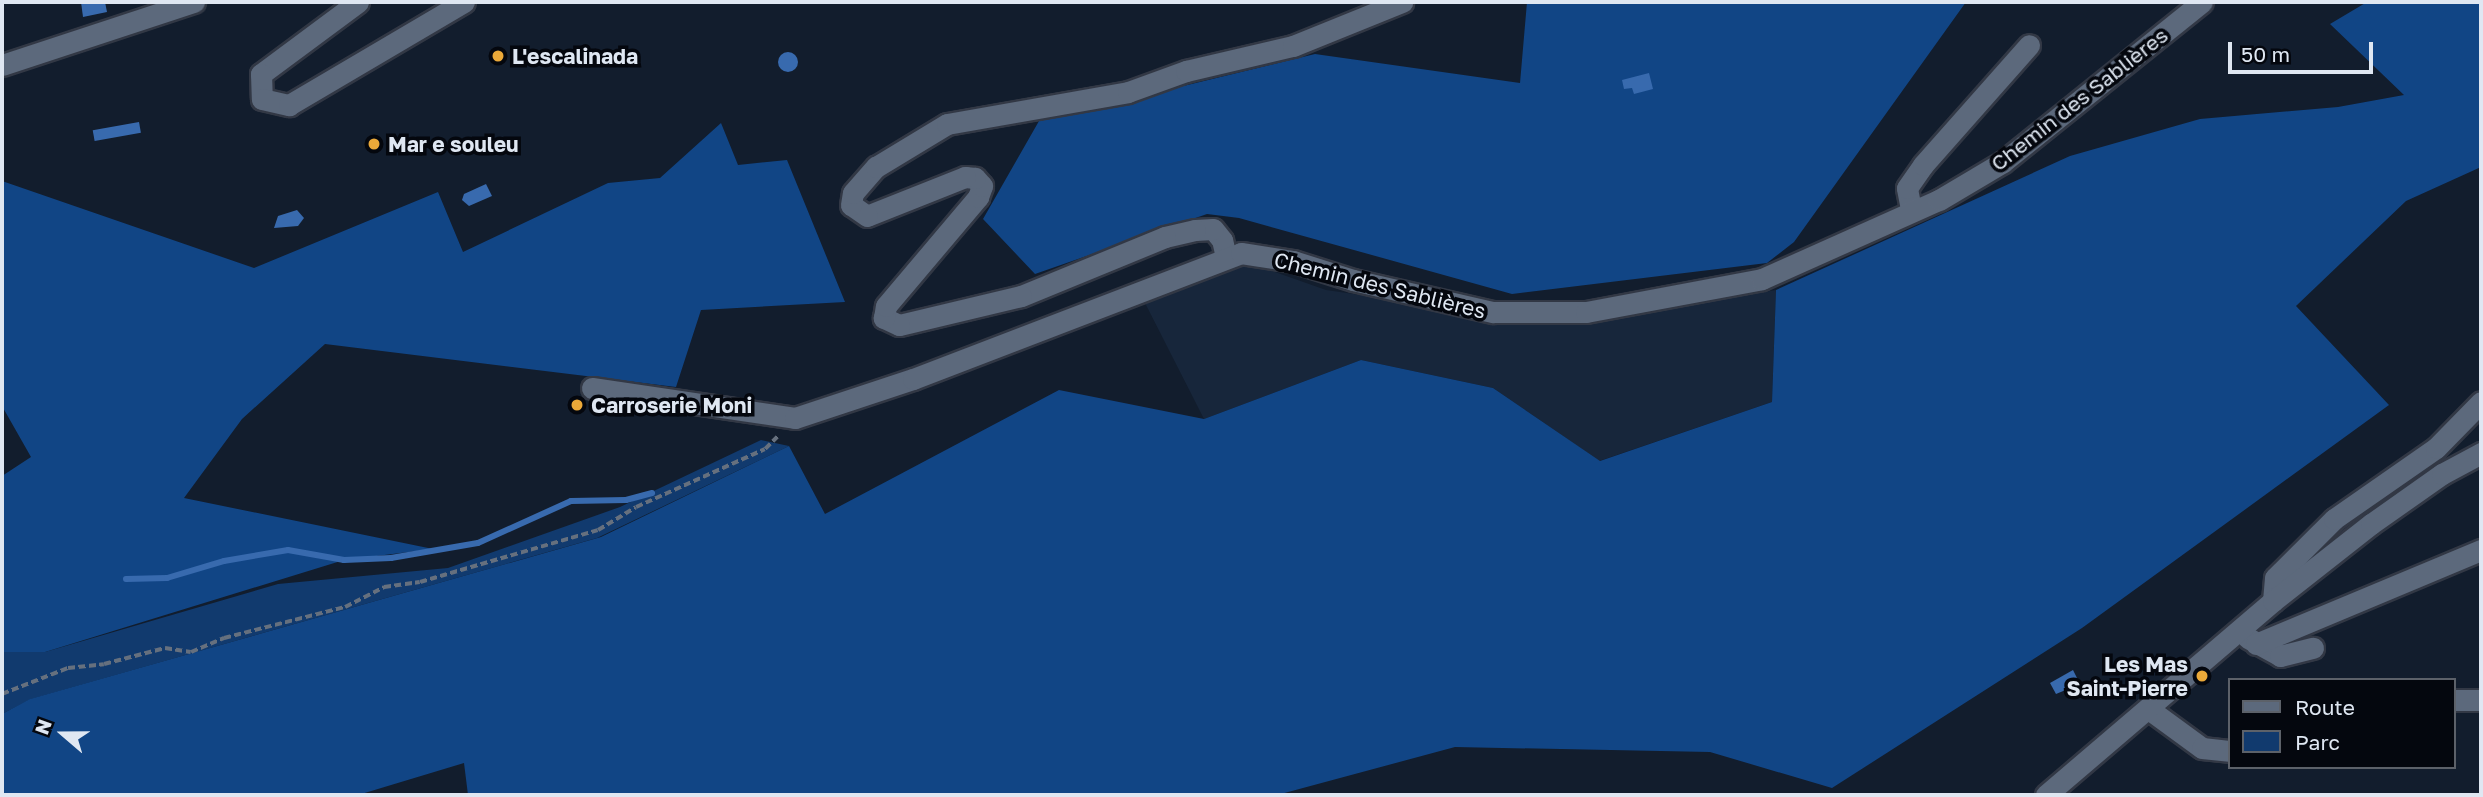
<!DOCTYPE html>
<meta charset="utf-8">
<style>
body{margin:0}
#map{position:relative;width:2483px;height:797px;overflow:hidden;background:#121d2d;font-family:"Golos Text",sans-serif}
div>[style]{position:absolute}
.built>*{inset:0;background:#17263b}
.green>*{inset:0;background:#113a6e}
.forest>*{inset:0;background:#114585}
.water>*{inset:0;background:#386aae;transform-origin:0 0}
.round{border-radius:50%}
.stream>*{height:6px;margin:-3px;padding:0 3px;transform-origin:3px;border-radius:3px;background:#386aae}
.path>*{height:3.5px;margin-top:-1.75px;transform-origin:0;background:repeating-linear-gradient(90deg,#66707e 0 7px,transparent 0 10.5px)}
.roads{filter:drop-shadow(2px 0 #323845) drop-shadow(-2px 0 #323845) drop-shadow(0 2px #323845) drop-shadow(0 -2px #323845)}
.minor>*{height:21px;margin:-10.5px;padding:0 10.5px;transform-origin:10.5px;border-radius:10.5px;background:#5c697c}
.dots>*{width:19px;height:19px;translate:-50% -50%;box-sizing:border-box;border:4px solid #04070e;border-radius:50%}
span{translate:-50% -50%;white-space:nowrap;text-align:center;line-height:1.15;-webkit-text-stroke:7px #04070e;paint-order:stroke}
.poi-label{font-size:21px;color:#dfe7f2;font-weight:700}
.left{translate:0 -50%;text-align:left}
.right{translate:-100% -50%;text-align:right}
.street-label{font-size:21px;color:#dfe7f2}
.frame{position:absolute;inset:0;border:4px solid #dfe7f2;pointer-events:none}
.legend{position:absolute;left:2228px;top:678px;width:228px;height:91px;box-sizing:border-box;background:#04070e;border:2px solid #5c6169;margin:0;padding:9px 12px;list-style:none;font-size:21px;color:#dfe7f2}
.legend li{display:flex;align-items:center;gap:14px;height:35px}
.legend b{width:35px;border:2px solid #5c6169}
.north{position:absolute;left:28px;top:699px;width:70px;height:70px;-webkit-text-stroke:5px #04070e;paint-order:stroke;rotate:290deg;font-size:19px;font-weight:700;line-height:28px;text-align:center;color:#dfe7f2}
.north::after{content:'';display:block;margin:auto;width:24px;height:32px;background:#dfe7f2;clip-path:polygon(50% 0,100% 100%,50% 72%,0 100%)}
.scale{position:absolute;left:2228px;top:42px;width:145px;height:32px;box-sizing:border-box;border:4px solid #dfe7f2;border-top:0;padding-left:9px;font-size:21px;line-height:24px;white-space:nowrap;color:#dfe7f2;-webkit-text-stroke:5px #04070e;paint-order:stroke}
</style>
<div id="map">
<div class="built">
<div style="clip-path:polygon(1249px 263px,1326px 290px,1569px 325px,1776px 290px,1772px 402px,1599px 461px,1493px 388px,1361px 360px,1204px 419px,1144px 301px)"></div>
</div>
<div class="green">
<div style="clip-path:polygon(761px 440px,789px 446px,597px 538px,31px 699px,2px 714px,2px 652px,45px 652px,278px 584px,448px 568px,620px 507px)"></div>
</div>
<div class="forest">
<div style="clip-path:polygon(1527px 2px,1966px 2px,1794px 242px,1767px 263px,1512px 294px,1239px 218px,1207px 214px,1035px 274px,983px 219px,1039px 121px,1315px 54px,1520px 83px)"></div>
<div style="clip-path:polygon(2367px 2px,2481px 2px,2481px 167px,2406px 201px,2296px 306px,2389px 405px,2082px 628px,1832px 788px,1710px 752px,1455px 747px,1277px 795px,468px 795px,464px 763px,358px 795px,2px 795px,2px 714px,30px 699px,601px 537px,789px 446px,825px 514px,1059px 390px,1204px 419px,1361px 360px,1493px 388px,1600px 461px,1772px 402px,1776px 290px,2070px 156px,2200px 119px,2338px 107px,2404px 95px,2330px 24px)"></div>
<div style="clip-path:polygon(721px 123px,738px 165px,787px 160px,845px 302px,701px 310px,676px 387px,325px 344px,242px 419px,184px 498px,433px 549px,344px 560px,45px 652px,2px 652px,2px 476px,31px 457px,2px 406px,2px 181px,254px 268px,438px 192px,463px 252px,608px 183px,660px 178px)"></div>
</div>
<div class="water">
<div style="clip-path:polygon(81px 2px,105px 2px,107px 12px,83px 17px)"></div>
<div class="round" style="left:778px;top:52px;width:20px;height:20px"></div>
<div style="clip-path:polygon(1649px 73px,1653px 89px,1634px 94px,1632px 88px,1624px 89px,1622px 80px)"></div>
<div style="left:139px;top:122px;width:11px;height:47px;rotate:80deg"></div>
<div style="clip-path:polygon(486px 184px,492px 196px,469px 206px,462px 200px,464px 194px)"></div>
<div style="clip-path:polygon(297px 210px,304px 218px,298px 226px,274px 228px,278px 216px)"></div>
<div style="clip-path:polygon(2073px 670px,2080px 684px,2056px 694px,2050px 683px)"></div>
</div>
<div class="stream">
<div style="left:126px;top:579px;width:41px;rotate:-1.4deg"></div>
<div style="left:167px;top:578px;width:59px;rotate:-16.6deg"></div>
<div style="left:224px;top:561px;width:65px;rotate:-9.8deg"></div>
<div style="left:288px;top:550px;width:57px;rotate:10.1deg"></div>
<div style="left:344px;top:560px;width:47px;rotate:-2.4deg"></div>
<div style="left:391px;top:558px;width:88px;rotate:-9.8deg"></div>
<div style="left:478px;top:543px;width:102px;rotate:-24.3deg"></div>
<div style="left:571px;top:501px;width:55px;rotate:-1deg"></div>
<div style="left:626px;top:500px;width:27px;rotate:-15deg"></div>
</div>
<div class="path">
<div style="left:2px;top:694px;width:71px;rotate:-21.5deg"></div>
<div style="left:68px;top:668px;width:36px;rotate:-6deg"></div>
<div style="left:104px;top:664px;width:63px;rotate:-14.7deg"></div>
<div style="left:165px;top:648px;width:26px;rotate:9deg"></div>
<div style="left:191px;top:652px;width:36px;rotate:-23deg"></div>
<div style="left:224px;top:638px;width:125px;rotate:-14.4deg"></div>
<div style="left:345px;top:607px;width:44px;rotate:-27.1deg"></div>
<div style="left:384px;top:587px;width:36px;rotate:-8deg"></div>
<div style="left:420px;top:582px;width:185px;rotate:-16.3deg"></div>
<div style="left:598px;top:530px;width:44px;rotate:-31.2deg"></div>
<div style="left:636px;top:507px;width:141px;rotate:-24.2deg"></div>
<div style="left:765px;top:449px;width:20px;rotate:-45deg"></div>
</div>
<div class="roads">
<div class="minor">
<div style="left:358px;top:2px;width:121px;rotate:143.4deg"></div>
<div style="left:261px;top:74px;width:25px;rotate:88deg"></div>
<div style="left:262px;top:99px;width:28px;rotate:13deg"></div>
<div style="left:289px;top:105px;width:203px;rotate:-30.5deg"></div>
<div style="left:2px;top:65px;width:202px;rotate:-18.2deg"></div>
<div style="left:1911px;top:209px;width:21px;rotate:-101deg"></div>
<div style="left:1907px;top:188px;width:28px;rotate:-55deg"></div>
<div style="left:1923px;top:165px;width:160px;rotate:-48.5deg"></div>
<div style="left:1226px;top:257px;width:17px;rotate:-103deg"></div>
<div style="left:1222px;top:240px;width:14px;rotate:-129deg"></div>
<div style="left:1213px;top:229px;width:18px;rotate:177deg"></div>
<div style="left:1195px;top:230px;width:31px;rotate:167deg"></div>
<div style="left:1165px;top:237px;width:156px;rotate:157.7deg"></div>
<div style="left:1021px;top:296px;width:125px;rotate:166.6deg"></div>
<div style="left:899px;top:325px;width:17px;rotate:-155deg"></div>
<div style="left:884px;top:318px;width:12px;rotate:-81deg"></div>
<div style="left:886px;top:306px;width:143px;rotate:-49.8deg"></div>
<div style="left:978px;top:197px;width:12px;rotate:-70deg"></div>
<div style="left:982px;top:186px;width:11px;rotate:-131deg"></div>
<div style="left:975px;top:178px;width:10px;rotate:-174deg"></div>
<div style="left:965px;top:177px;width:105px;rotate:158.3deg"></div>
<div style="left:867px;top:216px;width:19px;rotate:-145deg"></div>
<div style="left:851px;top:205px;width:12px;rotate:-81deg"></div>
<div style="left:853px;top:193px;width:35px;rotate:-49deg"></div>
<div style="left:876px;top:167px;width:83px;rotate:-31.2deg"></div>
<div style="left:947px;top:124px;width:184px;rotate:-10deg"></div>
<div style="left:1128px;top:92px;width:62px;rotate:-19.9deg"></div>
<div style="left:1186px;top:71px;width:110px;rotate:-13.2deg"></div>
<div style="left:1293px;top:46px;width:118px;rotate:-22deg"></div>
<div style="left:592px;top:388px;width:205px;rotate:8.4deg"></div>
<div style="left:795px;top:418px;width:124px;rotate:-18.3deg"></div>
<div style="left:913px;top:379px;width:351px;rotate:-21deg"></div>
<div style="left:1241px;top:253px;width:53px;rotate:8.7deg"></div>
<div style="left:1293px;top:261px;width:63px;rotate:17.6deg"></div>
<div style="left:1353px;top:280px;width:144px;rotate:12.9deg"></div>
<div style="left:1493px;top:312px;width:93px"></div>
<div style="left:1586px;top:312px;width:179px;rotate:-10.6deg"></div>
<div style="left:1762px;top:279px;width:194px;rotate:-24.1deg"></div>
<div style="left:1939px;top:200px;width:74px;rotate:-30.7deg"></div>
<div style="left:2003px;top:162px;width:255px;rotate:-38.8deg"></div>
<div style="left:2273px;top:601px;width:23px;rotate:-85deg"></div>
<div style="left:2275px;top:578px;width:83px;rotate:-45deg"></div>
<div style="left:2334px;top:519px;width:124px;rotate:-34.8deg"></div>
<div style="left:2436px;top:448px;width:64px;rotate:-45.6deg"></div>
<div style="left:2248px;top:638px;width:37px;rotate:29deg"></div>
<div style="left:2280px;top:656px;width:34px;rotate:-14deg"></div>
<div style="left:2256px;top:644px;width:244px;rotate:-22.7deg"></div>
<div style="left:2453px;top:700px;width:28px"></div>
<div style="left:2150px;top:710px;width:64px;rotate:36.2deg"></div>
<div style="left:2202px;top:748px;width:27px;rotate:6deg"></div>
<div style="left:2046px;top:795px;width:299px;rotate:-40.5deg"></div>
<div style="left:2273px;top:601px;width:125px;rotate:-38.2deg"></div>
<div style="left:2371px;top:524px;width:87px;rotate:-35.2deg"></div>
<div style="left:2442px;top:474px;width:44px;rotate:-28.3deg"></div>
</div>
</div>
<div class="dots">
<div style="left:498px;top:56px;background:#eba939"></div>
<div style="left:374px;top:144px;background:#eba939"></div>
<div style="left:577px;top:405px;background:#eba939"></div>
<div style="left:2202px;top:676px;background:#eba939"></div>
</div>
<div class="poi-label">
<span class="left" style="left:512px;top:56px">L'escalinada</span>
<span class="left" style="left:388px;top:144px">Mar e souleu</span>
<span class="left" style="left:591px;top:405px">Carroserie Moni</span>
<span class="right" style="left:2188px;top:676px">Les Mas<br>Saint-Pierre</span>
</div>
<div class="street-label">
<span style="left:2079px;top:99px;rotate:-38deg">Chemin des Sablières</span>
<span style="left:1380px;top:285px;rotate:14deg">Chemin des Sablières</span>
</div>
<div class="frame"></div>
<ul class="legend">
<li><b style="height:9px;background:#5c697c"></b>Route</li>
<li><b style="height:19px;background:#113a6e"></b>Parc</li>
</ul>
<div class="north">N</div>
<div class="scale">50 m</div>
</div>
